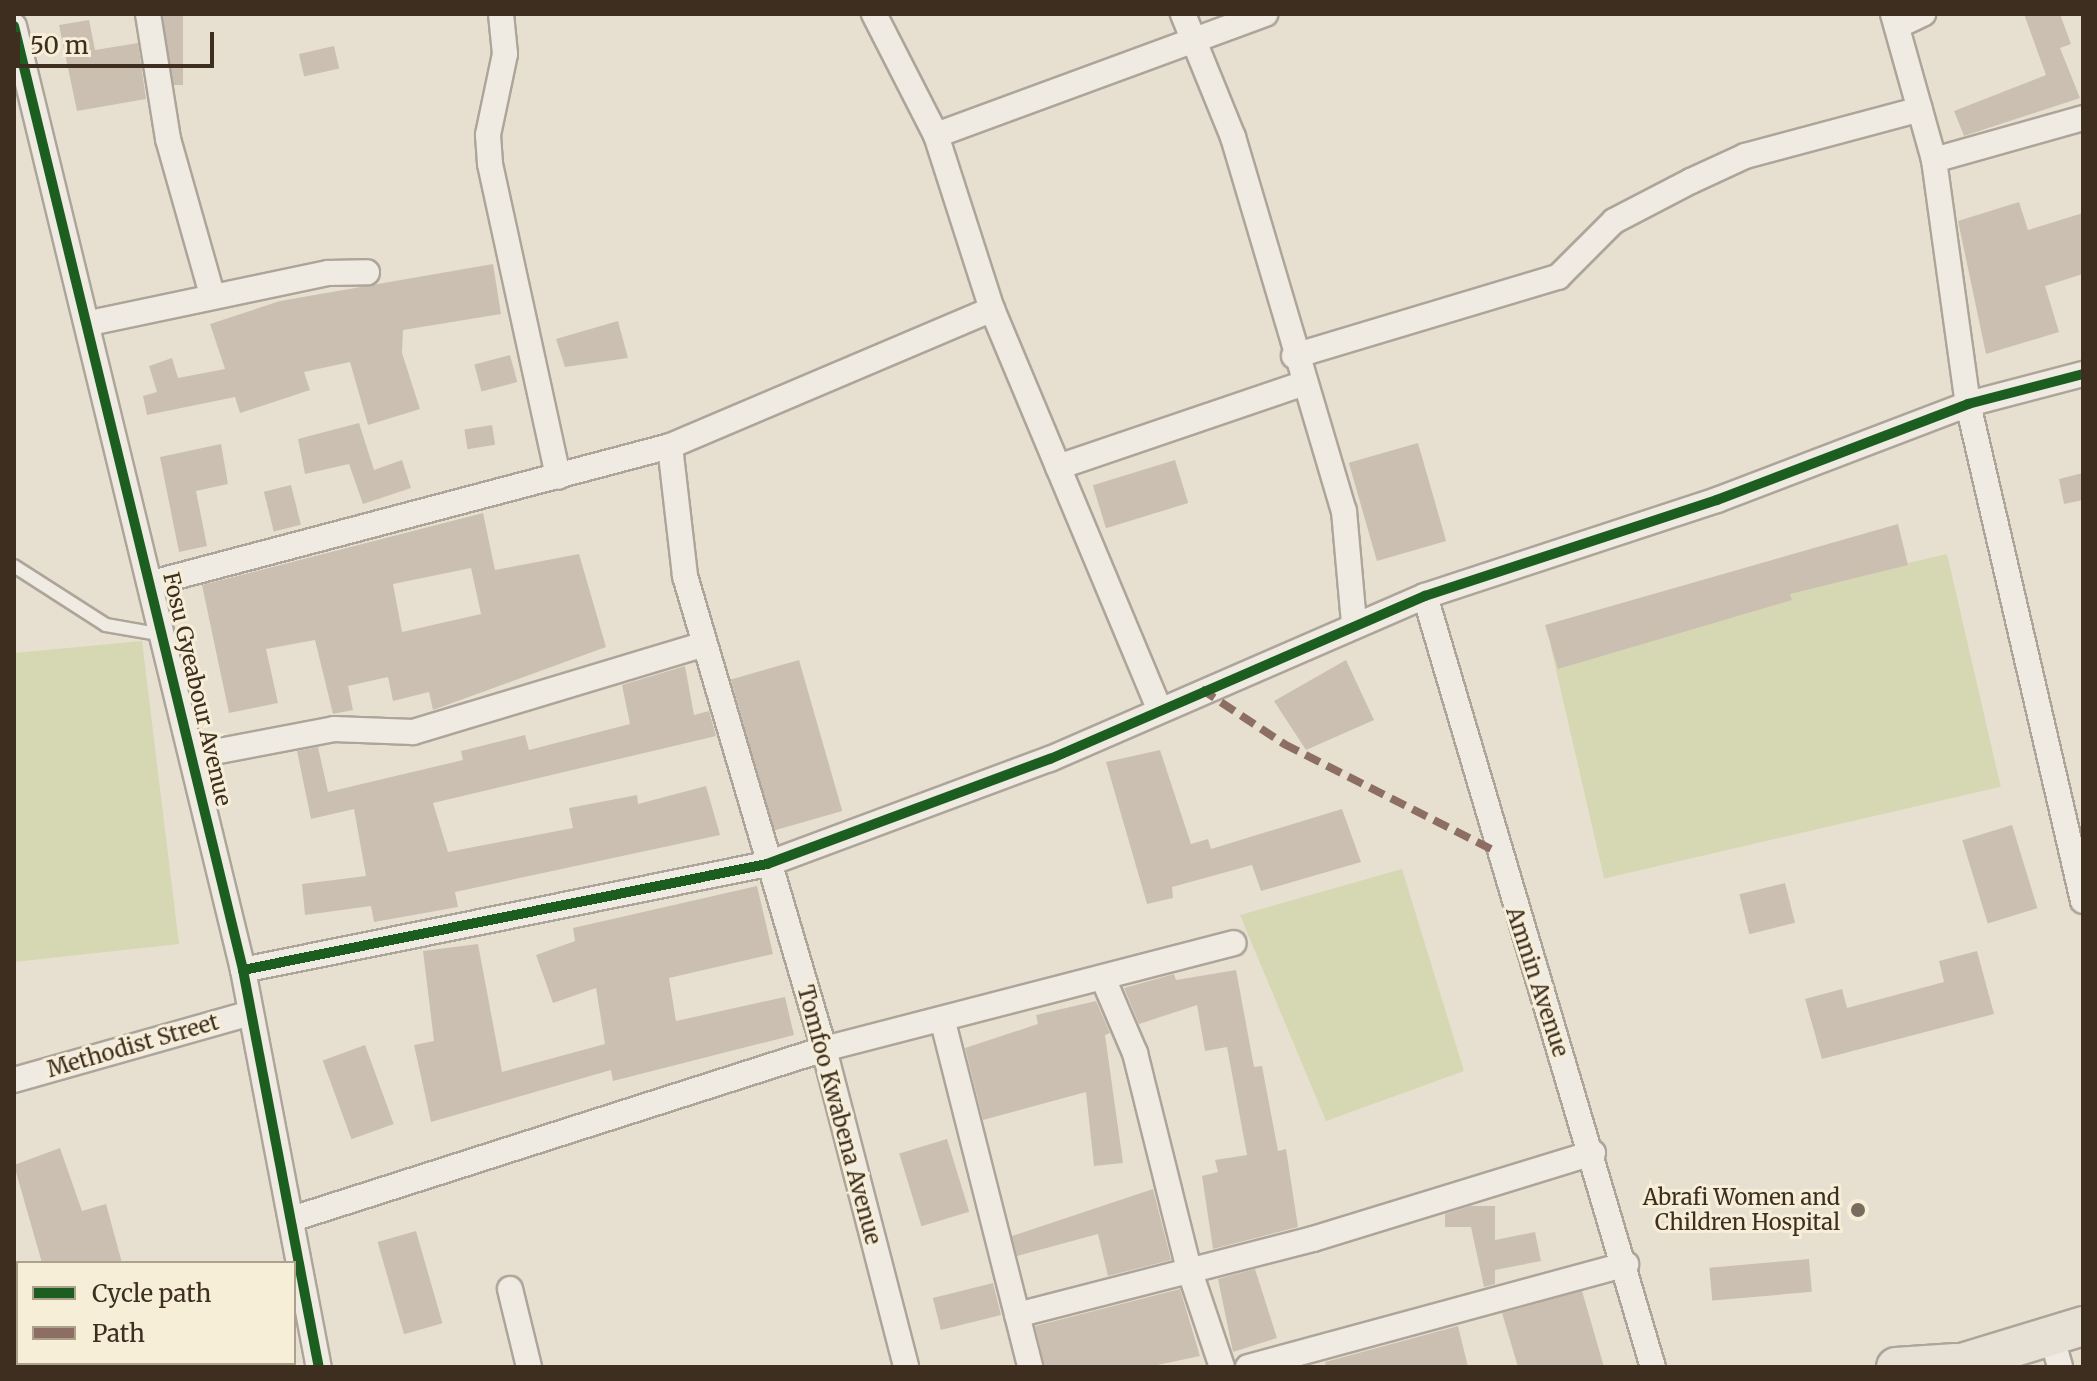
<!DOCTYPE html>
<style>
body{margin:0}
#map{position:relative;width:2097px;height:1381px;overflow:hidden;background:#e7e0d1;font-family:Merriweather,serif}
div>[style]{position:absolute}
.green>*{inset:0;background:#d6d7b3;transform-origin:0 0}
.building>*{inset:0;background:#cbbfb2;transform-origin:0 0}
.roads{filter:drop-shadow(2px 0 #ada599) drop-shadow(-2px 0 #ada599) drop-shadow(0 2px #ada599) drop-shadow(0 -2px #ada599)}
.lane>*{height:12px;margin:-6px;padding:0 6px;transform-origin:6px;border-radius:6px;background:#efebe3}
.street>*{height:24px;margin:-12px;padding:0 12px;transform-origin:12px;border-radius:12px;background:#efebe3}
.primary>*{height:38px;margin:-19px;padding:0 19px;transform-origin:19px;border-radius:19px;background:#e6e1d4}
.quiet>*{height:8px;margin-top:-4px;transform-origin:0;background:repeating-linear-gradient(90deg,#8d6e63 0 16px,transparent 0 24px)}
.cycleway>*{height:10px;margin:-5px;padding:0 5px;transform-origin:5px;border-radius:5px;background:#1b5e20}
.dots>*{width:22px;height:22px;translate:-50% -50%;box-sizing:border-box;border:4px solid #f7eed8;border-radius:50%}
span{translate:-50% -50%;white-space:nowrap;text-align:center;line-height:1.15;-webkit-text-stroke:6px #f7eed8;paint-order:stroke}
.street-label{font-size:22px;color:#3d2e20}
.poi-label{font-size:22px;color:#3d2e20}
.right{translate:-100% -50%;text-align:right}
.frame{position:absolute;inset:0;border:16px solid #3d2e20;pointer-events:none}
.legend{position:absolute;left:16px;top:1261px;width:280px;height:104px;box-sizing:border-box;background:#f7eed8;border:2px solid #ada18e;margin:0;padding:10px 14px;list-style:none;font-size:24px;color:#3d2e20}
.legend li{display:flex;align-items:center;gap:16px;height:40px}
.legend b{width:40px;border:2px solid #ada18e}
.scale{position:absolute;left:16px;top:32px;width:198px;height:36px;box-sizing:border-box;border:4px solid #3d2e20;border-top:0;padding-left:10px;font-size:24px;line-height:28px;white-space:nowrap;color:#3d2e20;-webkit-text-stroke:6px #f7eed8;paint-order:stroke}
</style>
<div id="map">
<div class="green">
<div style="left:1947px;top:554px;width:239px;height:407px;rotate:77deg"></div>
<div style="clip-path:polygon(142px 641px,179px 944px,14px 962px,14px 653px)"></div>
<div style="clip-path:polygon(1402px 869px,1464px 1071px,1326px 1121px,1240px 915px)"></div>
</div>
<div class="building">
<div style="left:163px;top:14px;width:20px;height:71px"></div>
<div style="clip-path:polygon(2024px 14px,2060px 14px,2071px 44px,2060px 48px,2080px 98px,1964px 136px,1954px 111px,2046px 75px)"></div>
<div style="clip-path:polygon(89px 20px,95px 50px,138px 43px,146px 99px,77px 111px,59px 25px)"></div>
<div style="left:334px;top:46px;width:23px;height:36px;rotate:77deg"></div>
<div style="clip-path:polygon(2019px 202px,2028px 230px,2083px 213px,2083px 274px,2045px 286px,2059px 332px,1986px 354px,1958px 221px)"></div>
<div style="clip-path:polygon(493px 264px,501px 314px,403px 330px,402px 353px,420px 409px,368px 425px,350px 362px,304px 372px,310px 390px,240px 413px,235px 397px,147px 415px,143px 396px,157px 392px,149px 366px,172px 358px,178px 378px,225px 369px,210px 324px,280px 301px)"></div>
<div style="clip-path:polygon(618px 321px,628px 358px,565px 367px,556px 339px)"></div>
<div style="left:510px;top:355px;width:28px;height:37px;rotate:75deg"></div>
<div style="clip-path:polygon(359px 423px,374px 470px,402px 460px,411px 488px,363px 504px,349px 464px,305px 474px,298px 439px)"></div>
<div style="left:492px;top:425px;width:20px;height:28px;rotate:81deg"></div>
<div style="left:1418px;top:443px;width:102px;height:72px;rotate:74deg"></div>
<div style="clip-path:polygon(221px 444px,228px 484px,196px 491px,207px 546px,179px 552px,160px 457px)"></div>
<div style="left:1175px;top:460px;width:45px;height:86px;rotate:73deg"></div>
<div style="clip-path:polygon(2083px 473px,2083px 500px,2064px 504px,2059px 479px)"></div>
<div style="left:291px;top:485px;width:41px;height:28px;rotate:76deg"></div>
<div style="clip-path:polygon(evenodd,483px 513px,495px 570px,579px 554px,606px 647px,433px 710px,429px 692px,393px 701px,388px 677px,348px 686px,353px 710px,333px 714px,315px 640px,266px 649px,278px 703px,229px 713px,202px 585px,483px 513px,471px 568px,481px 614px,402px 632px,393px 584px,471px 568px)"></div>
<div style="clip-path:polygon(1898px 524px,1908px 565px,1790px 594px,1792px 600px,1558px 669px,1545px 625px)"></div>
<div style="left:799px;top:660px;width:157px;height:71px;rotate:74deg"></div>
<div style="clip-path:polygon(1346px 660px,1374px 720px,1306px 750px,1274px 701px)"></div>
<div style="clip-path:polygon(685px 666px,694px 715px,709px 711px,716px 736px,433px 803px,448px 852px,573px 828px,569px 808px,637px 795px,638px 804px,706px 786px,720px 835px,455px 892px,458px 907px,374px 922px,371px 906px,305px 915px,302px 884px,366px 876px,354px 809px,311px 819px,297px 751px,318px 747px,328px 792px,463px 760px,461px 751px,525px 735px,529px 750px,630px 724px,622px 685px)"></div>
<div style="clip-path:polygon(1160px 750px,1191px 844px,1208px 839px,1211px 849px,1342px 809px,1361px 862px,1261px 891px,1252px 865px,1172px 887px,1173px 898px,1147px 904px,1106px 762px)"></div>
<div style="left:2012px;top:825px;width:87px;height:52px;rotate:73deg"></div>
<div style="left:1785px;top:883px;width:41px;height:47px;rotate:76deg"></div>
<div style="clip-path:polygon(757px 886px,773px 954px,669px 978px,676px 1021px,785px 997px,794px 1035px,613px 1081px,611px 1070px,431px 1122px,414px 1045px,434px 1041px,423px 951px,478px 944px,502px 1072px,605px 1044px,596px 988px,553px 1003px,536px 955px,575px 941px,573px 928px)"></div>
<div style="clip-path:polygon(1977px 951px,1994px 1014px,1822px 1059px,1805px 999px,1842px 989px,1847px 1008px,1944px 982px,1939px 961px)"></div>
<div style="clip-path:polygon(1236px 970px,1254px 1067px,1262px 1066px,1278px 1151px,1286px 1149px,1298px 1227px,1213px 1249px,1202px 1176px,1218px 1172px,1215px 1160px,1247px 1155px,1227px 1047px,1205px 1051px,1197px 1005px,1139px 1024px,1124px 988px,1174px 974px,1176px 980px)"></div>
<div style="clip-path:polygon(1096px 1001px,1110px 1033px,1105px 1035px,1123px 1163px,1094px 1166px,1086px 1092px,983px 1120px,965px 1048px,1038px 1024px,1036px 1015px)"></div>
<div style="left:365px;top:1045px;width:84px;height:45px;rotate:70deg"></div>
<div style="left:947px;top:1139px;width:76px;height:50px;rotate:73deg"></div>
<div style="clip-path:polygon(60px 1148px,82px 1211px,106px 1204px,122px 1263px,42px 1263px,14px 1165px)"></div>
<div style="clip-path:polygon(1153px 1189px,1171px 1260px,1108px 1276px,1098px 1234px,1017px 1256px,1012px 1236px)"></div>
<div style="clip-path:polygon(1470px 1206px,1495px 1206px,1495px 1240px,1535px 1232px,1541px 1261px,1495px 1270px,1495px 1284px,1484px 1287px,1471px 1227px,1445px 1227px,1445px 1214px)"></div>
<div style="left:416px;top:1231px;width:96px;height:40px;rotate:74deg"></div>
<div style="left:1809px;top:1259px;width:33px;height:100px;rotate:85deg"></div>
<div style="clip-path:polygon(1255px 1269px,1277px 1338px,1233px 1352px,1218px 1279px)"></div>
<div style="left:993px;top:1283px;width:33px;height:62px;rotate:76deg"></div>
<div style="clip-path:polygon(1180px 1289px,1200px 1356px,1148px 1367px,1045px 1367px,1035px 1326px)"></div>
<div style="clip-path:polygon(1582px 1291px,1604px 1367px,1518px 1367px,1502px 1313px)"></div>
<div style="clip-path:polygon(1458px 1326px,1468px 1367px,1326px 1367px,1325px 1362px)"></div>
</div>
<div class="roads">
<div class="lane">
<div style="left:14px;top:566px;width:109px;rotate:32.7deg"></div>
<div style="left:106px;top:625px;width:59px;rotate:9.8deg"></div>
</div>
<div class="street">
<div style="left:148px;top:14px;width:127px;rotate:80.9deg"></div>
<div style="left:168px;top:139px;width:162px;rotate:74.2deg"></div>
<div style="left:501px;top:14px;width:40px;rotate:84.3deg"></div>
<div style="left:505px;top:54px;width:83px;rotate:101.9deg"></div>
<div style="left:488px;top:135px;width:29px;rotate:86deg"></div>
<div style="left:490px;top:164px;width:320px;rotate:77.7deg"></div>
<div style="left:874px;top:14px;width:136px;rotate:62.9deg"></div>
<div style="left:936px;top:135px;width:183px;rotate:72.2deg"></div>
<div style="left:992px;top:309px;width:430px;rotate:67.3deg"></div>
<div style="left:1183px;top:14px;width:133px;rotate:67.9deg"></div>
<div style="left:1233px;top:137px;width:390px;rotate:73.5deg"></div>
<div style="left:1344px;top:511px;width:113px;rotate:84.9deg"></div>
<div style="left:1893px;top:14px;width:152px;rotate:74.3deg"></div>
<div style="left:1934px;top:160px;width:246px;rotate:82.1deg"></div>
<div style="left:1968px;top:404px;width:510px;rotate:76.97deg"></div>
<div style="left:14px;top:26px;width:971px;rotate:76.36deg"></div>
<div style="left:243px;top:970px;width:404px;rotate:79.2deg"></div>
<div style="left:1897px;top:26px;width:29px;rotate:-25deg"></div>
<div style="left:936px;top:135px;width:351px;rotate:-20.2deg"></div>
<div style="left:1934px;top:160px;width:155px;rotate:-15.7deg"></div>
<div style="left:90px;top:323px;width:243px;rotate:-11.9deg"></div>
<div style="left:328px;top:273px;width:39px;rotate:-1deg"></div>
<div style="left:1294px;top:356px;width:276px;rotate:-16.7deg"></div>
<div style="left:1558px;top:277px;width:79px;rotate:-45deg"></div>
<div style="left:1614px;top:221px;width:87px;rotate:-27.5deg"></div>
<div style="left:1691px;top:181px;width:60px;rotate:-24.8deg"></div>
<div style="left:1745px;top:156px;width:181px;rotate:-15deg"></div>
<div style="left:670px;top:446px;width:131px;rotate:83.4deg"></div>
<div style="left:685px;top:576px;width:493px;rotate:73.6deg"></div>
<div style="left:824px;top:1049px;width:328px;rotate:75.5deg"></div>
<div style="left:1058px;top:467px;width:258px;rotate:-18.8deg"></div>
<div style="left:152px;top:583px;width:536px;rotate:-14.81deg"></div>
<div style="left:670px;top:446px;width:350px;rotate:-23deg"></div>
<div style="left:1425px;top:596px;width:804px;rotate:73.53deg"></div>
<div style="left:193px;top:756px;width:144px;rotate:-10.8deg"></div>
<div style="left:334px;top:729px;width:79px;rotate:2.2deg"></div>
<div style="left:413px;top:732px;width:304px;rotate:-16.8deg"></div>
<div style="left:243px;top:970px;width:535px;rotate:-11.44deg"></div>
<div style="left:767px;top:864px;width:302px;rotate:-20.4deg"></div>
<div style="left:1050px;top:759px;width:409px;rotate:-23.5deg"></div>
<div style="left:1425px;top:596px;width:307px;rotate:-18.2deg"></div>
<div style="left:1717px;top:500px;width:269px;rotate:-20.9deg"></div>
<div style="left:1968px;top:404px;width:119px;rotate:-14.6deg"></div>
<div style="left:1103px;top:978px;width:82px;rotate:66.9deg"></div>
<div style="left:1135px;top:1053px;width:223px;rotate:76deg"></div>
<div style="left:1189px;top:1269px;width:103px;rotate:71.4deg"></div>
<div style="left:943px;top:1022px;width:356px;rotate:75.8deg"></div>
<div style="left:14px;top:1080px;width:246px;rotate:-15.8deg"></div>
<div style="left:292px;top:1219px;width:559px;rotate:-17.72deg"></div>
<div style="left:824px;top:1049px;width:423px;rotate:-14.5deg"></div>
<div style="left:510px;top:1289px;width:80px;rotate:76.3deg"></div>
<div style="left:1017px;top:1315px;width:306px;rotate:-14.4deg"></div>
<div style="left:1313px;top:1239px;width:293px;rotate:-17.1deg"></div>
<div style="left:2051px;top:1335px;width:33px;rotate:74deg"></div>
<div style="left:1248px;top:1367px;width:392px;rotate:-15.2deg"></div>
</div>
<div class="primary">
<div style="left:1896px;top:1367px;width:60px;rotate:-3.8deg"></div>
<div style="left:1949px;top:1367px;width:140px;rotate:-17deg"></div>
</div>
</div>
<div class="quiet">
<div style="left:1201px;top:689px;width:100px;rotate:33.5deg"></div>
<div style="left:1284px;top:744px;width:237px;rotate:26.9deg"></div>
</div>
<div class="cycleway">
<div style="left:14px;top:26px;width:971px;rotate:76.36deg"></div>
<div style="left:243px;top:970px;width:404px;rotate:79.2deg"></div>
<div style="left:243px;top:970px;width:535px;rotate:-11.44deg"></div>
<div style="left:767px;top:864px;width:302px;rotate:-20.4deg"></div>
<div style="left:1050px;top:759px;width:409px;rotate:-23.5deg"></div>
<div style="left:1425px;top:596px;width:307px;rotate:-18.2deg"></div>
<div style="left:1717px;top:500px;width:269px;rotate:-20.9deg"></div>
<div style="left:1968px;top:404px;width:119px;rotate:-14.6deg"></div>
</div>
<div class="dots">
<div style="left:1858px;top:1210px;background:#786c5e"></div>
</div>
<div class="street-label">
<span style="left:197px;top:689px;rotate:77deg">Fosu Gyeabour Avenue</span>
<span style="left:1537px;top:982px;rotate:72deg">Amnin Avenue</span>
<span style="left:133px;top:1046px;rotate:-16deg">Methodist Street</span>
<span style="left:839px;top:1115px;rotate:75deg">Tomfoo Kwabena Avenue</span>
</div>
<div class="poi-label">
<span class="right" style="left:1840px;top:1210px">Abrafi Women and<br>Children Hospital</span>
</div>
<div class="frame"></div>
<ul class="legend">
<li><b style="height:10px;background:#1b5e20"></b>Cycle path</li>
<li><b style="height:10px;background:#8d6e63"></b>Path</li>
</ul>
<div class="scale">50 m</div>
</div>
